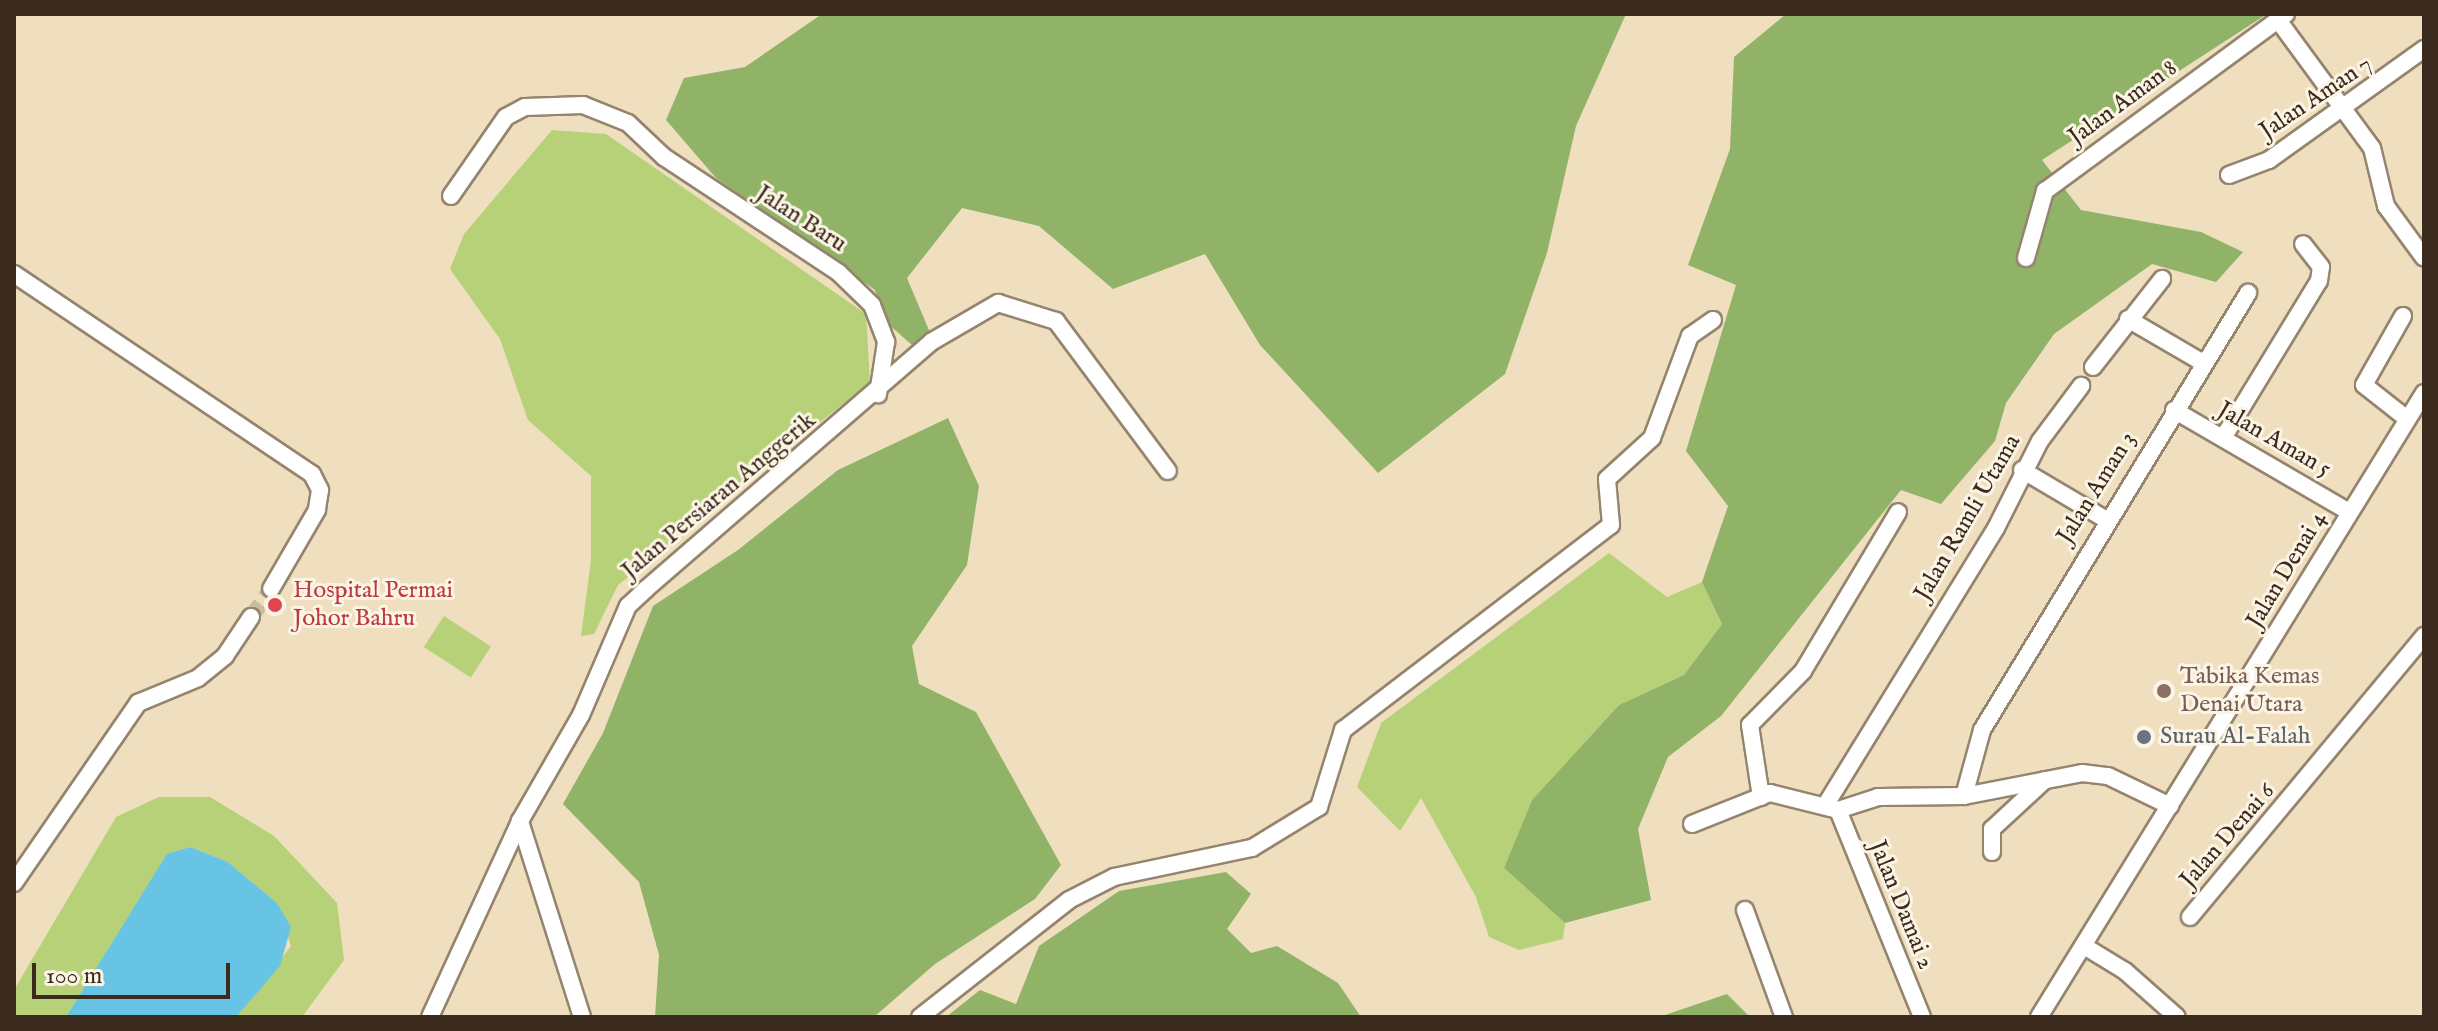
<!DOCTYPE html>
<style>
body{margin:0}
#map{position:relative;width:2438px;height:1031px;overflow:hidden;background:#efdfbf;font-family:"IM FELL English",serif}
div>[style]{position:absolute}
.green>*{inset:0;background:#b6d177;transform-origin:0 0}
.forest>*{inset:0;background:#90b368}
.water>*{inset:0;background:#67c4e5}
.minor-tunnel>*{height:16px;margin-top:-8px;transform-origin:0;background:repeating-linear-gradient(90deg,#cbbb9f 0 16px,transparent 0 24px)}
.roads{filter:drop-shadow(2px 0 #95846e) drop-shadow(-2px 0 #95846e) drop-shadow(0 2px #95846e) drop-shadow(0 -2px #95846e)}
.minor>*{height:16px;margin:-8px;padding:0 8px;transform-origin:8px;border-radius:8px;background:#fff}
.dots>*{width:22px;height:22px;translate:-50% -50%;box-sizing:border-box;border:4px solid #fcf5e5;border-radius:50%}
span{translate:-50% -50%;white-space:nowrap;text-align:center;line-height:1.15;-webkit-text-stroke:6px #fcf5e5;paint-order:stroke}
.street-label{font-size:24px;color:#3b2a1e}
.health-label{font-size:24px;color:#be3a42}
.left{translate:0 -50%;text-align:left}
.education-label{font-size:24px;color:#785e54}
.worship-label{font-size:24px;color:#5b616d}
.frame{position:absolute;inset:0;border:16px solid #3b2a1e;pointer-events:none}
.scale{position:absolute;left:32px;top:963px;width:198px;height:36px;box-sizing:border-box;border:4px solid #3b2a1e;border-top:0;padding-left:10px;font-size:24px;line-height:28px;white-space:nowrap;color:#3b2a1e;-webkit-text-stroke:6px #fcf5e5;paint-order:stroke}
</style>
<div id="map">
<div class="green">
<div style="clip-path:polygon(552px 130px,606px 134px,866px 314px,870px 382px,618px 585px,594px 634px,581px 636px,591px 560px,591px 476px,528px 420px,500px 339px,450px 269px,464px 234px)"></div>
<div style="clip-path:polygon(1609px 553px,1667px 597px,1702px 582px,1722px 624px,1684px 675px,1619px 705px,1532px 800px,1504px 868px,1565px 923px,1563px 939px,1519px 950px,1489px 937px,1476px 897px,1421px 798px,1400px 831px,1357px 787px,1381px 723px)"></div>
<div style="left:444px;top:616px;width:56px;height:37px;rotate:33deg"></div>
<div style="clip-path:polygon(159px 797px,210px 797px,274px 836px,337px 903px,344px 960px,302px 1017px,236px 1017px,291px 946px,277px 903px,228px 862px,190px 847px,168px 854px,66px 1017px,14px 1017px,14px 990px,116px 817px)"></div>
</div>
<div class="forest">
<div style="clip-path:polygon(822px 14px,1626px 14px,1576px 126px,1547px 253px,1505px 374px,1378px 473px,1260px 345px,1205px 254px,1113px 289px,1039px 226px,962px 208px,907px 278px,931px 335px,913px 346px,885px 321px,875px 290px,716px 178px,666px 120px,684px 78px,745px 67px)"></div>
<div style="clip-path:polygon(1786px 14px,2267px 14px,2042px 160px,2081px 210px,2201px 232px,2243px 252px,2216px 282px,2152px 264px,2054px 334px,2006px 403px,1995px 441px,1941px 504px,1901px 490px,1721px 716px,1668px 757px,1638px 829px,1651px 900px,1565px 923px,1504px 868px,1532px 800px,1619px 705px,1684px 675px,1722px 624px,1702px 582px,1728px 506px,1686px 451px,1736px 285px,1688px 265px,1730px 149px,1734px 57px)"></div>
<div style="clip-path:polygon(948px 418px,979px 486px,967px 565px,912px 646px,919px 684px,976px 712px,1061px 865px,1035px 899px,935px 964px,874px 1017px,655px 1017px,659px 955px,639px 882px,563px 804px,603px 733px,653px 606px,738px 550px,838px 470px)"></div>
<div style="clip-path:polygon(1226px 872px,1251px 894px,1227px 929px,1251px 953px,1277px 946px,1338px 983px,1361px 1017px,946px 1017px,980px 990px,1016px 1004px,1039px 946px,1119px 891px)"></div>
<div style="clip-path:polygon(1727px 994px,1750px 1017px,1659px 1017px)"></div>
</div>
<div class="water">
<div style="clip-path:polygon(190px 847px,228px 862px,277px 903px,291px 927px,280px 966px,236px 1017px,66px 1017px,167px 854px)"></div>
</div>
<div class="minor-tunnel">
<div style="left:251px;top:617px;width:34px;rotate:-54deg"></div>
</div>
<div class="roads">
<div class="minor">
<div style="left:2278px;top:20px;width:159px;rotate:53.7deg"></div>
<div style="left:2372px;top:148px;width:60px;rotate:76.4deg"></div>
<div style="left:2386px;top:206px;width:64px;rotate:53.8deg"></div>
<div style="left:2229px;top:175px;width:43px;rotate:-20.6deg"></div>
<div style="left:2269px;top:160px;width:191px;rotate:-35.6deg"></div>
<div style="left:451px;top:196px;width:96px;rotate:-55.2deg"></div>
<div style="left:506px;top:117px;width:21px;rotate:-28deg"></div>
<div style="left:525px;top:107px;width:58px;rotate:-2deg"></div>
<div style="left:583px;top:105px;width:48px;rotate:21.8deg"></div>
<div style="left:628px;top:123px;width:50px;rotate:43.4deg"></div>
<div style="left:664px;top:157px;width:210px;rotate:33.5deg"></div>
<div style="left:839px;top:273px;width:46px;rotate:44.1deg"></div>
<div style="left:872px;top:305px;width:40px;rotate:69deg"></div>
<div style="left:886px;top:342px;width:53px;rotate:98.7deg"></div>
<div style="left:2026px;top:258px;width:70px;rotate:-74.2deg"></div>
<div style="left:2045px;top:191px;width:299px;rotate:-36.3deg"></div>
<div style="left:14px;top:274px;width:359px;rotate:33.9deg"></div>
<div style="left:312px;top:474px;width:18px;rotate:63deg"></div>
<div style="left:320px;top:490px;width:20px;rotate:99deg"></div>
<div style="left:317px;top:510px;width:91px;rotate:120.2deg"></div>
<div style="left:2403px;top:316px;width:79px;rotate:119.5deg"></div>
<div style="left:2364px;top:385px;width:55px;rotate:38.3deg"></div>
<div style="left:2128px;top:319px;width:83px;rotate:30.3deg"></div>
<div style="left:2093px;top:367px;width:112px;rotate:-51.9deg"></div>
<div style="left:2174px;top:410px;width:203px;rotate:30.2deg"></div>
<div style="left:2223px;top:438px;width:184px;rotate:-58.6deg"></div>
<div style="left:2319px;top:281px;width:14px;rotate:-82deg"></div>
<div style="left:2321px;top:267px;width:29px;rotate:-128deg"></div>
<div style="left:2022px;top:470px;width:96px;rotate:30.6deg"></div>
<div style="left:1964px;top:796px;width:68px;rotate:-74.7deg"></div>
<div style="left:1982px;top:730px;width:512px;rotate:-58.67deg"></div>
<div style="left:1761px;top:797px;width:73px;rotate:-98.7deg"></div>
<div style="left:1750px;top:725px;width:76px;rotate:-45.5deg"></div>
<div style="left:1803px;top:671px;width:185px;rotate:-59.1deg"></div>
<div style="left:1825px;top:806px;width:326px;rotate:-58.4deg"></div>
<div style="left:1996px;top:528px;width:97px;rotate:-63.2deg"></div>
<div style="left:2040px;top:441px;width:69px;rotate:-53.3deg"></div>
<div style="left:1838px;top:810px;width:223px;rotate:67.9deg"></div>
<div style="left:1692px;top:824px;width:84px;rotate:-21.7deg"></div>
<div style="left:1770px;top:793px;width:70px;rotate:14deg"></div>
<div style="left:1838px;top:810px;width:42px;rotate:-18deg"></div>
<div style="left:1878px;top:797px;width:86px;rotate:-0.7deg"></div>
<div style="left:1964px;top:796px;width:120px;rotate:-11deg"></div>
<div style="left:2082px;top:773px;width:26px;rotate:7deg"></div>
<div style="left:2108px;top:776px;width:69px;rotate:25.8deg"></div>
<div style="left:1992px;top:852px;width:23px;rotate:-90deg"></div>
<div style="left:1992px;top:829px;width:72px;rotate:-42.8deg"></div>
<div style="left:14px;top:883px;width:219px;rotate:-55.4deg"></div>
<div style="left:138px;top:703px;width:65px;rotate:-22.6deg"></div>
<div style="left:198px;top:678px;width:35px;rotate:-39deg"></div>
<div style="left:225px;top:656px;width:47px;rotate:-56.3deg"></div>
<div style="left:1745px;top:910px;width:114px;rotate:70deg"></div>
<div style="left:2190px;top:917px;width:366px;rotate:-50.2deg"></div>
<div style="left:2084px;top:946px;width:48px;rotate:31.4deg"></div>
<div style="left:2125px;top:971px;width:69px;rotate:41.5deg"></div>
<div style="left:430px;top:1017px;width:216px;rotate:-65.3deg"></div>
<div style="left:582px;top:1017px;width:206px;rotate:-107.6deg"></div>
<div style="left:520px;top:821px;width:122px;rotate:-60.1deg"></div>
<div style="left:581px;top:715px;width:119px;rotate:-66.7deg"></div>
<div style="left:628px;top:606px;width:25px;rotate:-43deg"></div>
<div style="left:646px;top:589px;width:377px;rotate:-40.9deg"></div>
<div style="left:931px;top:342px;width:78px;rotate:-30.2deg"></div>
<div style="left:998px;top:303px;width:61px;rotate:17.2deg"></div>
<div style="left:1056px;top:321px;width:187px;rotate:53.3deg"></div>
<div style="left:920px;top:1017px;width:189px;rotate:-38.1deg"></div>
<div style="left:1069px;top:900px;width:51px;rotate:-27.1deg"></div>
<div style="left:1114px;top:877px;width:141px;rotate:-11.9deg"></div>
<div style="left:1252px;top:848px;width:79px;rotate:-31.5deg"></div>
<div style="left:1319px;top:807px;width:81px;rotate:-72.7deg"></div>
<div style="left:1343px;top:730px;width:337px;rotate:-37.4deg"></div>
<div style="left:1611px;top:525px;width:46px;rotate:-95deg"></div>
<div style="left:1607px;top:479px;width:61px;rotate:-42.3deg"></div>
<div style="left:1652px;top:438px;width:109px;rotate:-69.6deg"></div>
<div style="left:1690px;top:336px;width:28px;rotate:-35deg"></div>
<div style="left:2039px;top:1017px;width:733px;rotate:-58.33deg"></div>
</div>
</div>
<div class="dots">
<div style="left:275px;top:605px;background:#e0444e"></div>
<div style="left:2164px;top:691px;background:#8d6e63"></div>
<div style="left:2144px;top:737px;background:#6b7280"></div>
</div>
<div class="street-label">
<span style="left:2316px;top:98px;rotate:-34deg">Jalan Aman 7</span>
<span style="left:2123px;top:103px;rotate:-36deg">Jalan Aman 8</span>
<span style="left:801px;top:219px;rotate:33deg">Jalan Baru</span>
<span style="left:2274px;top:440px;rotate:30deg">Jalan Aman 5</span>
<span style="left:2097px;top:488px;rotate:-58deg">Jalan Aman 3</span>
<span style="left:719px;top:496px;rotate:-40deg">Jalan Persiaran Anggerik</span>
<span style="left:1968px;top:518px;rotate:-60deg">Jalan Ramli Utama</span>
<span style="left:2287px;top:570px;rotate:-59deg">Jalan Denai 4</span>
<span style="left:2228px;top:836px;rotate:-49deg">Jalan Denai 6</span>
<span style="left:1901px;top:905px;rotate:68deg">Jalan Damai 2</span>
</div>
<div class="health-label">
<span class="left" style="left:293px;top:605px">Hospital Permai<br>Johor Bahru</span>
</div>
<div class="education-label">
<span class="left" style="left:2180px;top:691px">Tabika Kemas<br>Denai Utara</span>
</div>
<div class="worship-label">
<span class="left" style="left:2160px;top:737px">Surau Al-Falah</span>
</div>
<div class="frame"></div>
<div class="scale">100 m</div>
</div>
